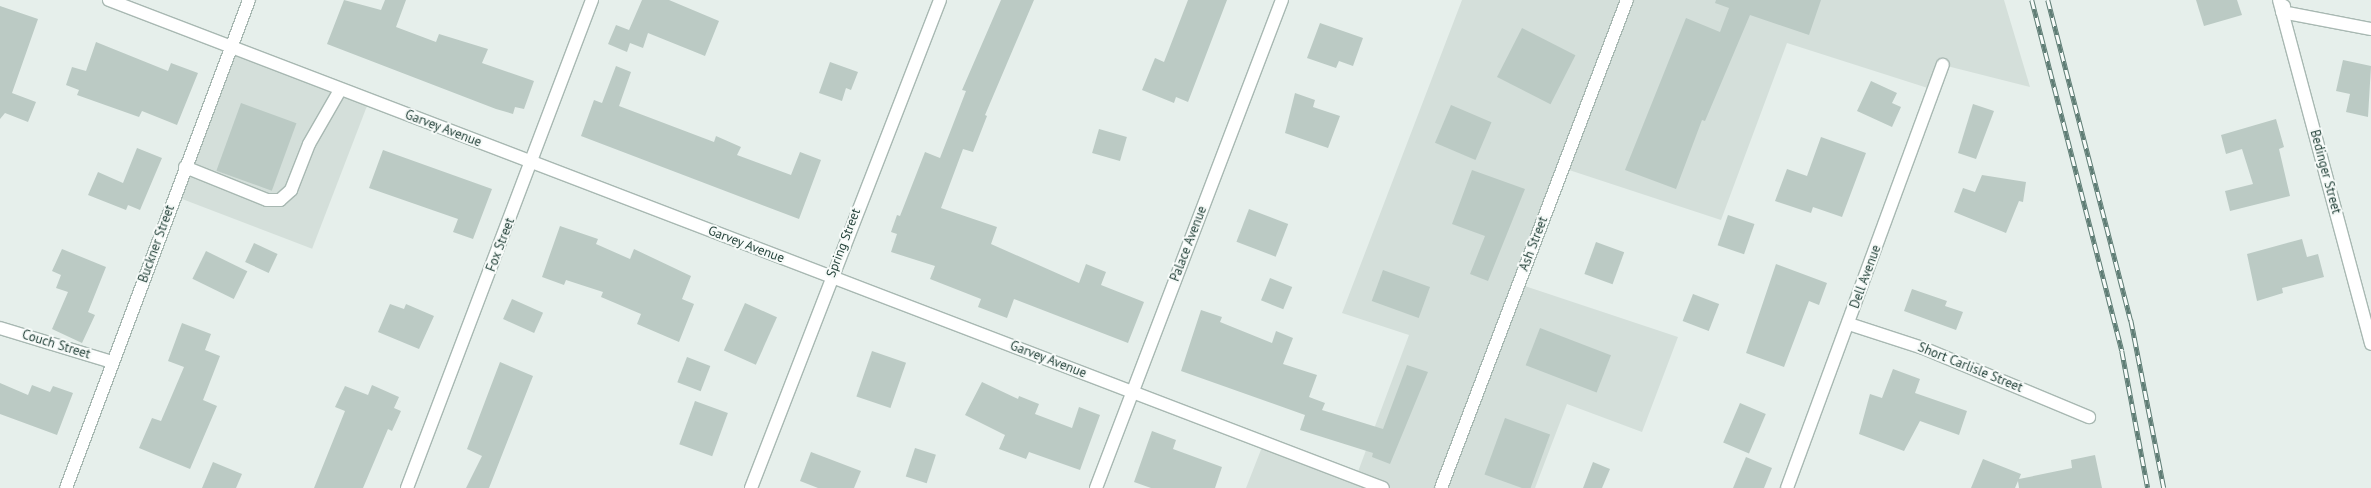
<!DOCTYPE html>
<style>
body{margin:0}
#map{position:relative;width:2371px;height:488px;overflow:hidden;background:#e6efeb;font-family:"PT Sans",sans-serif}
div>[style]{position:absolute}
.built>*{inset:0;background:#d4dfda;transform-origin:0 0}
.building>*{inset:0;background:#bbcac4;transform-origin:0 0}
.roads{filter:drop-shadow(1px 0 #a8b8b2) drop-shadow(-1px 0 #a8b8b2) drop-shadow(0 1px #a8b8b2) drop-shadow(0 -1px #a8b8b2)}
.lane>*{height:12px;margin:-6px;padding:0 6px;transform-origin:6px;border-radius:6px;background:#fff}
.street>*{height:12px;margin:-6px;padding:0 6px;transform-origin:6px;border-radius:6px;background:#fff}
.rail>*{height:4.5px;margin-top:-2.25px;transform-origin:0;background:repeating-linear-gradient(90deg,#f7fbf9 0 9px,#5f7d75 0 18px);box-sizing:border-box;border-block:1px solid #5f7d75}
span{translate:-50% -50%;white-space:nowrap;text-align:center;line-height:1.15;-webkit-text-stroke:4px #f7fbf9;paint-order:stroke}
.street-label{font-size:13px;color:#24423a}
</style>
<div id="map">
<div class="built">
<div style="clip-path:polygon(1462px 0,2004px 0,2030px 87px,1943px 65px,1934px 90px,1787px 43px,1721px 220px,1563px 168px,1519px 284px,1678px 337px,1642px 432px,1567px 404px,1535px 488px,1246px 488px,1264px 442px,1356px 477px,1409px 335px,1342px 313px)"></div>
<div style="left:230px;top:47px;width:149px;height:159px;rotate:21deg"></div>
</div>
<div class="building">
<div style="clip-path:polygon(344px 0,381px 10px,385px 0,406px 0,396px 27px,436px 42px,439px 34px,488px 49px,482px 63px,534px 81px,524px 109px,515px 107px,513px 114px,496px 109px,327px 44px)"></div>
<div style="clip-path:polygon(642px 0,669px 0,719px 21px,705px 56px,648px 33px,643px 48px,630px 43px,627px 52px,608px 44px,616px 25px,629px 30px)"></div>
<div style="clip-path:polygon(1001px 0,1034px 0,985px 115px,987px 116px,973px 152px,963px 149px,941px 208px,997px 227px,991px 244px,1079px 283px,1086px 264px,1106px 272px,1101px 285px,1144px 302px,1128px 343px,1014px 299px,1007px 318px,978px 307px,981px 299px,930px 279px,935px 266px,891px 252px,897px 234px,891px 232px,897px 215px,900px 216px,925px 152px,940px 158px,966px 91px,962px 90px)"></div>
<div style="clip-path:polygon(1188px 0,1227px 0,1188px 102px,1176px 97px,1174px 103px,1142px 90px,1155px 58px,1164px 62px)"></div>
<div style="clip-path:polygon(1716px 0,1821px 0,1809px 35px,1750px 15px,1705px 121px,1702px 120px,1676px 189px,1625px 170px,1686px 18px,1720px 32px,1729px 8px,1715px 3px)"></div>
<div style="clip-path:polygon(2196px 0,2237px 0,2242px 15px,2204px 26px)"></div>
<div style="clip-path:polygon(0 6px,38px 19px,12px 93px,36px 102px,28px 122px,5px 113px,0 119px)"></div>
<div style="clip-path:polygon(1320px 23px,1363px 38px,1353px 66px,1339px 61px,1336px 68px,1307px 58px)"></div>
<div style="left:1522px;top:28px;width:60px;height:55px;rotate:27deg"></div>
<div style="clip-path:polygon(96px 42px,168px 71px,171px 63px,198px 73px,177px 125px,142px 111px,139px 117px,77px 95px,79px 90px,66px 85px,72px 67px,86px 71px)"></div>
<div style="clip-path:polygon(2343px 60px,2371px 66px,2368px 117px,2346px 112px,2350px 94px,2336px 91px)"></div>
<div style="clip-path:polygon(830px 62px,858px 72px,851px 90px,846px 88px,842px 101px,819px 93px)"></div>
<div style="clip-path:polygon(616px 66px,631px 72px,619px 106px,714px 142px,716px 136px,741px 147px,737px 155px,791px 175px,800px 152px,821px 160px,799px 219px,581px 136px,594px 100px,602px 103px)"></div>
<div style="clip-path:polygon(1871px 81px,1897px 93px,1892px 103px,1901px 107px,1892px 127px,1857px 111px)"></div>
<div style="clip-path:polygon(1295px 93px,1315px 100px,1313px 107px,1340px 116px,1328px 148px,1285px 133px)"></div>
<div style="left:241px;top:103px;width:59px;height:72px;rotate:20deg"></div>
<div style="clip-path:polygon(1973px 104px,1994px 111px,1976px 159px,1958px 153px)"></div>
<div style="left:1451px;top:105px;width:44px;height:41px;rotate:23deg"></div>
<div style="clip-path:polygon(2276px 119px,2284px 147px,2279px 149px,2290px 196px,2230px 211px,2225px 191px,2253px 184px,2242px 149px,2226px 154px,2221px 135px)"></div>
<div style="left:1099px;top:129px;width:29px;height:25px;rotate:16deg"></div>
<div style="clip-path:polygon(1821px 137px,1866px 153px,1842px 217px,1813px 207px,1811px 213px,1775px 201px,1787px 169px,1807px 176px)"></div>
<div style="clip-path:polygon(137px 148px,162px 158px,140px 210px,128px 205px,126px 210px,88px 195px,98px 172px,123px 183px)"></div>
<div style="clip-path:polygon(383px 150px,492px 189px,473px 239px,453px 232px,458px 219px,369px 188px)"></div>
<div style="clip-path:polygon(1472px 170px,1525px 189px,1488px 281px,1470px 274px,1485px 236px,1452px 224px)"></div>
<div style="clip-path:polygon(1982px 175px,2026px 182px,2023px 202px,2019px 201px,2006px 233px,1954px 212px,1963px 188px,1975px 192px)"></div>
<div style="left:1249px;top:209px;width:42px;height:35px;rotate:21deg"></div>
<div style="left:1728px;top:215px;width:28px;height:32px;rotate:19deg"></div>
<div style="clip-path:polygon(560px 226px,598px 239px,596px 244px,630px 259px,634px 249px,691px 276px,682px 299px,694px 304px,679px 342px,637px 324px,641px 314px,601px 297px,603px 292px,566px 280px,564px 285px,542px 277px)"></div>
<div style="clip-path:polygon(2302px 239px,2307px 257px,2318px 254px,2324px 277px,2282px 288px,2283px 293px,2257px 301px,2247px 254px)"></div>
<div style="left:1596px;top:242px;width:30px;height:34px;rotate:20deg"></div>
<div style="left:254px;top:243px;width:26px;height:21px;rotate:25deg"></div>
<div style="clip-path:polygon(62px 249px,106px 267px,88px 312px,95px 315px,82px 343px,52px 329px,68px 292px,56px 288px,61px 275px,52px 271px)"></div>
<div style="left:206px;top:251px;width:46px;height:31px;rotate:26deg"></div>
<div style="clip-path:polygon(1776px 264px,1827px 283px,1819px 305px,1809px 301px,1784px 367px,1746px 353px)"></div>
<div style="left:1383px;top:270px;width:50px;height:33px;rotate:20deg"></div>
<div style="left:1270px;top:278px;width:24px;height:24px;rotate:22deg"></div>
<div style="clip-path:polygon(1912px 289px,1947px 301px,1945px 306px,1963px 312px,1956px 330px,1904px 311px)"></div>
<div style="left:1693px;top:294px;width:28px;height:29px;rotate:21deg"></div>
<div style="left:512px;top:299px;width:34px;height:22px;rotate:24deg"></div>
<div style="left:745px;top:303px;width:35px;height:52px;rotate:24deg"></div>
<div style="clip-path:polygon(390px 304px,404px 309px,406px 304px,434px 316px,419px 349px,378px 332px)"></div>
<div style="clip-path:polygon(1201px 310px,1222px 317px,1220px 322px,1272px 343px,1276px 331px,1293px 338px,1283px 364px,1317px 375px,1309px 397px,1325px 403px,1322px 410px,1383px 429px,1407px 365px,1428px 372px,1390px 464px,1372px 457px,1373px 453px,1300px 430px,1305px 415px,1181px 371px)"></div>
<div style="clip-path:polygon(182px 323px,211px 334px,205px 350px,220px 356px,203px 400px,217px 406px,190px 469px,139px 448px,152px 418px,161px 421px,184px 367px,168px 361px)"></div>
<div style="left:1540px;top:328px;width:76px;height:40px;rotate:21deg"></div>
<div style="left:872px;top:351px;width:36px;height:48px;rotate:19deg"></div>
<div style="left:687px;top:357px;width:25px;height:27px;rotate:21deg"></div>
<div style="clip-path:polygon(500px 362px,533px 376px,489px 488px,466px 488px,482px 456px,467px 449px)"></div>
<div style="clip-path:polygon(1893px 369px,1920px 379px,1915px 393px,1967px 411px,1959px 435px,1920px 421px,1904px 451px,1859px 434px,1870px 394px,1882px 398px)"></div>
<div style="clip-path:polygon(982px 382px,1018px 399px,1019px 396px,1039px 404px,1035px 414px,1072px 428px,1079px 407px,1100px 415px,1080px 470px,1029px 452px,1026px 459px,999px 449px,1005px 435px,965px 415px)"></div>
<div style="clip-path:polygon(0 383px,28px 395px,32px 385px,50px 392px,53px 386px,73px 393px,57px 435px,0 414px)"></div>
<div style="clip-path:polygon(372px 385px,399px 397px,394px 408px,401px 411px,392px 431px,388px 429px,363px 488px,314px 488px,345px 411px,335px 407px,345px 386px,368px 395px)"></div>
<div style="left:695px;top:401px;width:35px;height:46px;rotate:20deg"></div>
<div style="left:1740px;top:403px;width:28px;height:43px;rotate:23deg"></div>
<div style="left:1505px;top:418px;width:48px;height:60px;rotate:20deg"></div>
<div style="clip-path:polygon(1152px 431px,1176px 440px,1173px 449px,1222px 467px,1215px 488px,1151px 488px,1134px 482px)"></div>
<div style="left:915px;top:448px;width:22px;height:30px;rotate:18deg"></div>
<div style="clip-path:polygon(811px 452px,861px 471px,854px 488px,818px 488px,800px 481px)"></div>
<div style="clip-path:polygon(2095px 455px,2102px 488px,2019px 488px,2018px 481px,2015px 488px,1971px 488px,1983px 459px,2021px 474px,2019px 479px,2072px 468px,2071px 460px)"></div>
<div style="clip-path:polygon(1746px 457px,1772px 468px,1764px 488px,1733px 488px)"></div>
<div style="clip-path:polygon(213px 462px,242px 474px,236px 488px,202px 488px)"></div>
<div style="clip-path:polygon(1593px 462px,1610px 469px,1602px 488px,1583px 488px)"></div>
</div>
<div class="roads">
<div class="lane">
<div style="left:185px;top:167px;width:88px;rotate:21.9deg"></div>
<div style="left:267px;top:200px;width:13px"></div>
<div style="left:280px;top:200px;width:15px;rotate:-42deg"></div>
<div style="left:291px;top:190px;width:49px;rotate:-68.6deg"></div>
<div style="left:309px;top:144px;width:62px;rotate:-60.1deg"></div>
</div>
<div class="street">
<div style="left:109px;top:0;width:1364px;rotate:20.96deg"></div>
<div style="left:2279px;top:0;width:356px;rotate:75deg"></div>
<div style="left:2284px;top:6px;width:6px;rotate:108deg"></div>
<div style="left:2282px;top:12px;width:91px;rotate:10.8deg"></div>
<div style="left:1849px;top:324px;width:78px;rotate:18deg"></div>
<div style="left:1923px;top:348px;width:180px;rotate:22.6deg"></div>
<div style="left:0;top:328px;width:117px;rotate:16.9deg"></div>
<div style="left:66px;top:488px;width:521px;rotate:-69.44deg"></div>
<div style="left:407px;top:488px;width:522px;rotate:-69.24deg"></div>
<div style="left:751px;top:488px;width:523px;rotate:-68.83deg"></div>
<div style="left:1096px;top:488px;width:522px;rotate:-69.14deg"></div>
<div style="left:1441px;top:488px;width:522px;rotate:-69.14deg"></div>
<div style="left:1787px;top:488px;width:451px;rotate:-69.8deg"></div>
</div>
</div>
<div class="rail">
<div style="left:2032px;top:0;width:362px;rotate:75.6deg"></div>
<div style="left:2122px;top:351px;width:139px;rotate:79.3deg"></div>
<div style="left:2048px;top:0;width:331px;rotate:75.5deg"></div>
<div style="left:2131px;top:320px;width:171px;rotate:78.9deg"></div>
</div>
<div class="street-label">
<span style="left:443px;top:129px;rotate:21deg">Garvey Avenue</span>
<span style="left:2325px;top:172px;rotate:75deg">Bedinger Street</span>
<span style="left:844px;top:243px;rotate:-69deg">Spring Street</span>
<span style="left:157px;top:244px;rotate:-70deg">Buckner Street</span>
<span style="left:1189px;top:244px;rotate:-69deg">Palace Avenue</span>
<span style="left:1534px;top:244px;rotate:-69deg">Ash Street</span>
<span style="left:501px;top:245px;rotate:-69deg">Fox Street</span>
<span style="left:746px;top:245px;rotate:21deg">Garvey Avenue</span>
<span style="left:1866px;top:277px;rotate:-70deg">Dell Avenue</span>
<span style="left:56px;top:345px;rotate:17deg">Couch Street</span>
<span style="left:1048px;top:360px;rotate:21deg">Garvey Avenue</span>
<span style="left:1970px;top:368px;rotate:22deg">Short Carlisle Street</span>
</div>
</div>
